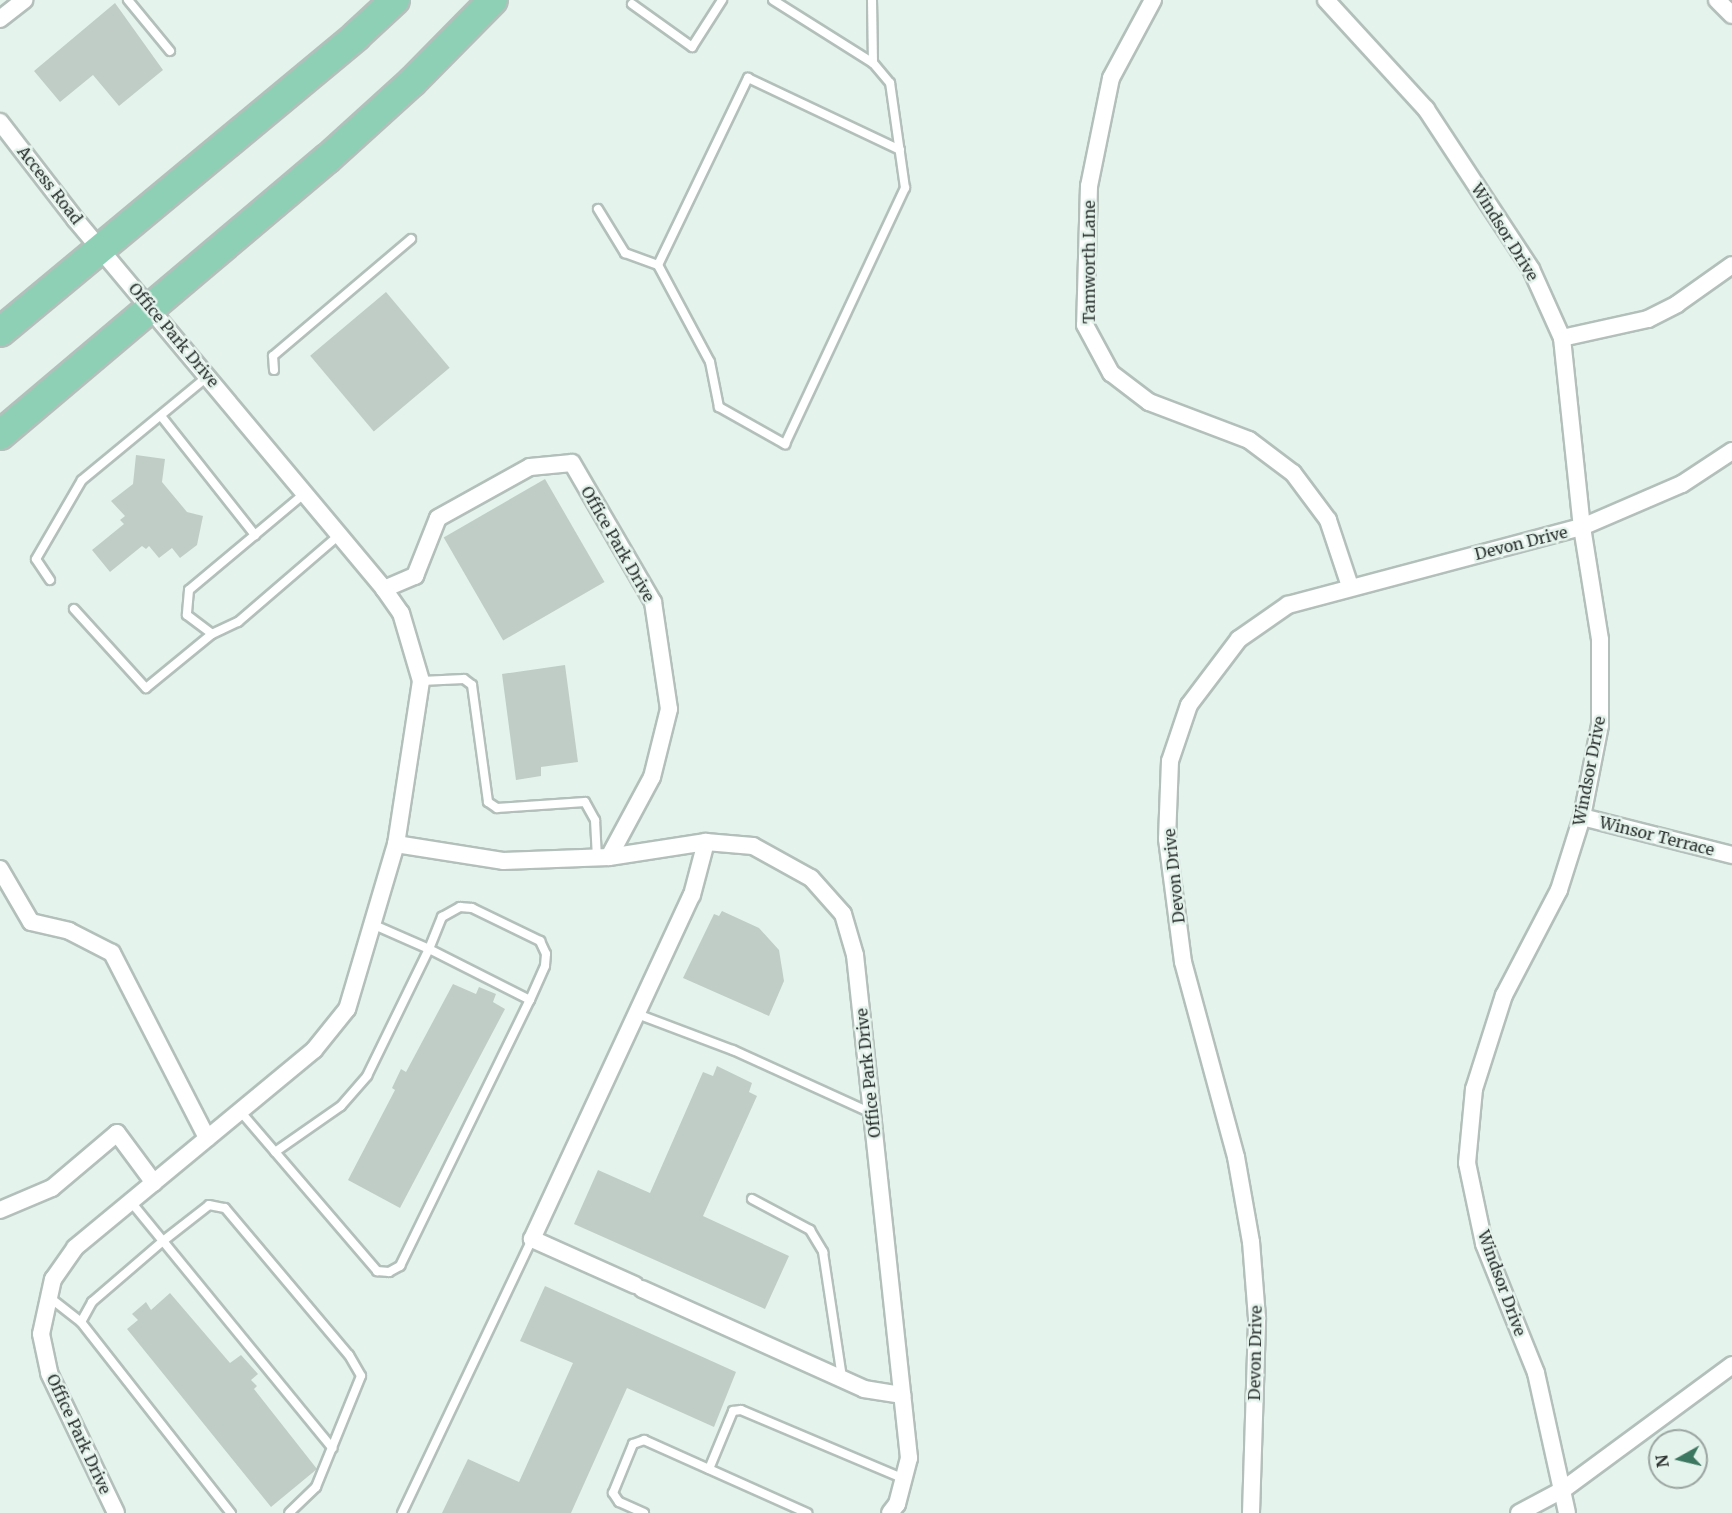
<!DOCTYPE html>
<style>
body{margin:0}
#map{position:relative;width:1732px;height:1513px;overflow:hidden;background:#e5f3ed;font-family:Merriweather,serif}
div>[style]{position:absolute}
.building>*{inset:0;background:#c0cdc7;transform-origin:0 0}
.roads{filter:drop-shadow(2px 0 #b3bfba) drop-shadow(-2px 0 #b3bfba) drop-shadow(0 2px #b3bfba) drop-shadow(0 -2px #b3bfba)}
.service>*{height:8px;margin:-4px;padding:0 4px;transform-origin:4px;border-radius:4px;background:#fff}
.minor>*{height:16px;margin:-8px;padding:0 8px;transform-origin:8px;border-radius:8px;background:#fff}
.trunk>*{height:28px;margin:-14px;padding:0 14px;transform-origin:14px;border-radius:14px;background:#8ed0b6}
span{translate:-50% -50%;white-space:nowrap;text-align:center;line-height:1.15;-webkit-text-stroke:5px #e5f3ed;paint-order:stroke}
.street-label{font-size:16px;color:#2b302e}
.north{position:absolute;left:1648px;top:1429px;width:60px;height:60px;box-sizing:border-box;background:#e5f3ed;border:2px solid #9ba5a1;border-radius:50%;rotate:262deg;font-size:16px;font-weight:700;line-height:24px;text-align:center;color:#2b302e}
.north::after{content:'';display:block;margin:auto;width:21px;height:27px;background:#3c7761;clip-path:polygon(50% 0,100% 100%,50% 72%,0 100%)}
</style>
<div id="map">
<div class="building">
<div style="clip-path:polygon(115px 3px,163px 70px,119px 106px,93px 75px,60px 102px,34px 71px)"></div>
<div style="left:386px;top:292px;width:99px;height:99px;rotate:50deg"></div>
<div style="clip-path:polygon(136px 455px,165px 459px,162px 482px,187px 512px,203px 516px,197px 545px,180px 558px,172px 548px,159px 558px,149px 546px,146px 549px,142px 546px,110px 572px,92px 550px,124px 524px,120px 520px,125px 516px,111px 501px,133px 484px)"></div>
<div style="left:545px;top:479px;width:119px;height:117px;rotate:60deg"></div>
<div style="clip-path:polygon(565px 665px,578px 762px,541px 767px,541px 776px,516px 780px,502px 674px)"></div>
<div style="clip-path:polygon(722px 911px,759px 928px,779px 950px,784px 981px,769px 1016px,683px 978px,714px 914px,719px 916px)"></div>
<div style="clip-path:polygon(453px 984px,476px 994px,479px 987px,496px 994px,493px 1002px,505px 1009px,400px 1208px,348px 1180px,395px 1090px,392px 1088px,401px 1069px,406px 1072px)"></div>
<div style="clip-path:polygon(717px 1066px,752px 1083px,749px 1092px,757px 1096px,703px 1216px,789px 1256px,765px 1309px,574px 1224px,598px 1170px,650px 1193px,703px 1072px,713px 1076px)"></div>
<div style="clip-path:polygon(545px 1286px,736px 1372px,714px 1427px,627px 1388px,571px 1513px,442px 1513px,468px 1459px,519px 1482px,573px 1363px,520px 1341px)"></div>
<div style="clip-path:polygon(170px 1293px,230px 1363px,241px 1355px,258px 1374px,251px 1380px,257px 1386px,254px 1389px,317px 1469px,271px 1507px,127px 1329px,138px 1320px,132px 1314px,146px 1302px,151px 1310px)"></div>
</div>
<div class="roads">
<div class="service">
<div style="left:128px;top:0;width:66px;rotate:50.5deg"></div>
<div style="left:872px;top:0;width:63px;rotate:89.1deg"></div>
<div style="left:632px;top:4px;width:74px;rotate:35.6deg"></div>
<div style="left:692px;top:47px;width:56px;rotate:-57.4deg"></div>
<div style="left:598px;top:209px;width:52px;rotate:58.5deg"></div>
<div style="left:625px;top:253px;width:35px;rotate:20deg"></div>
<div style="left:658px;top:265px;width:110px;rotate:61.8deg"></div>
<div style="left:710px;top:362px;width:46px;rotate:78.7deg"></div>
<div style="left:719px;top:407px;width:76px;rotate:29.3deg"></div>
<div style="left:785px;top:444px;width:283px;rotate:-64.9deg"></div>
<div style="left:905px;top:188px;width:106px;rotate:-98.1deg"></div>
<div style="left:890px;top:83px;width:26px;rotate:-130deg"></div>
<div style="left:873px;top:63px;width:118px;rotate:-147.8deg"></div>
<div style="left:658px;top:265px;width:208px;rotate:-64.3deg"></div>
<div style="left:748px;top:78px;width:168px;rotate:25.3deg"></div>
<div style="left:274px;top:370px;width:14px;rotate:-94deg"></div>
<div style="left:273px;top:356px;width:181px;rotate:-40.3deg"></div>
<div style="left:161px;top:416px;width:152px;rotate:51.7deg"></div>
<div style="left:305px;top:493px;width:151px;rotate:140.1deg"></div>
<div style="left:189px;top:590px;width:25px;rotate:95deg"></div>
<div style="left:187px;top:615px;width:31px;rotate:37deg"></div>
<div style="left:212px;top:634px;width:29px;rotate:-25deg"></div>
<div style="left:238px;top:622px;width:133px;rotate:-40.7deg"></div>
<div style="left:50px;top:580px;width:25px;rotate:-124deg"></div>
<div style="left:36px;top:559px;width:91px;rotate:-59.8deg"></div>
<div style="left:82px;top:480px;width:162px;rotate:-39.5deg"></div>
<div style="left:74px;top:609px;width:107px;rotate:47.7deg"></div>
<div style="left:146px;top:688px;width:85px;rotate:-39.3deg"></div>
<div style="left:421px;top:681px;width:43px;rotate:-2.7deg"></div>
<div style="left:464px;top:679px;width:10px;rotate:37deg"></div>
<div style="left:472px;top:685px;width:118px;rotate:82.2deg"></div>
<div style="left:488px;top:802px;width:11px;rotate:34deg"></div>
<div style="left:497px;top:808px;width:88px;rotate:-3.9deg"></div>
<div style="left:585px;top:802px;width:21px;rotate:61deg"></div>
<div style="left:595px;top:820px;width:38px;rotate:87deg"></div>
<div style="left:637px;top:1014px;width:103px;rotate:20.6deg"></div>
<div style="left:733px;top:1050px;width:152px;rotate:24.5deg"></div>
<div style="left:240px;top:1111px;width:211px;rotate:49.4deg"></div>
<div style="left:377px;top:1271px;width:12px;rotate:5deg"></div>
<div style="left:389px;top:1272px;width:13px;rotate:-29deg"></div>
<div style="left:400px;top:1266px;width:296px;rotate:-64deg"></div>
<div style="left:275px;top:1152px;width:80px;rotate:-34.9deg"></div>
<div style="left:341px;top:1106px;width:40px;rotate:-49deg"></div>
<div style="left:367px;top:1076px;width:141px;rotate:-64deg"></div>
<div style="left:429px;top:949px;width:35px;rotate:-68deg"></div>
<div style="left:442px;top:917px;width:21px;rotate:-29deg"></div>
<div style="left:460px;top:907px;width:12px;rotate:5deg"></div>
<div style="left:472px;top:908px;width:76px;rotate:25.9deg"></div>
<div style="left:540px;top:941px;width:14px;rotate:65deg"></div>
<div style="left:546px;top:954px;width:12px;rotate:95deg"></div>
<div style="left:545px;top:966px;width:37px;rotate:114deg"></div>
<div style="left:530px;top:1000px;width:113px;rotate:-153.2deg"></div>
<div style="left:429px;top:949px;width:62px;rotate:-156.3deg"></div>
<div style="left:752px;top:1199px;width:66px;rotate:28.1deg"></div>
<div style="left:810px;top:1230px;width:26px;rotate:59deg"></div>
<div style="left:823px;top:1252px;width:127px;rotate:81.4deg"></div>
<div style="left:131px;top:1202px;width:318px;rotate:50.7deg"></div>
<div style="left:49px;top:1297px;width:41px;rotate:38deg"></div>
<div style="left:81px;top:1322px;width:243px;rotate:51.9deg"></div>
<div style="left:81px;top:1322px;width:23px;rotate:-61deg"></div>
<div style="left:92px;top:1302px;width:94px;rotate:-40.7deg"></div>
<div style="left:163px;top:1241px;width:58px;rotate:-38deg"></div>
<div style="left:209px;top:1205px;width:16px;rotate:11deg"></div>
<div style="left:225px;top:1208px;width:192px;rotate:49.9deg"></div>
<div style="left:349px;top:1355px;width:24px;rotate:60deg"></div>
<div style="left:361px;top:1376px;width:120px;rotate:112.1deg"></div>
<div style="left:316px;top:1487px;width:37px;rotate:136deg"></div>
<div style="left:709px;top:1469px;width:63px;rotate:-67.5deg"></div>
<div style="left:733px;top:1411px;width:8px;rotate:-7deg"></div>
<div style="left:741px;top:1410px;width:177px;rotate:22.9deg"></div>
<div style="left:402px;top:1513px;width:303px;rotate:-64.6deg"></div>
<div style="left:644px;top:1513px;width:27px;rotate:-156deg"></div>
<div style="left:619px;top:1502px;width:11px;rotate:-124deg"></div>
<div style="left:613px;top:1493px;width:53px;rotate:-67.8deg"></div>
<div style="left:633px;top:1444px;width:12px;rotate:-20deg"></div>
<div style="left:644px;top:1440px;width:179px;rotate:24.1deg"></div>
</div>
<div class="minor">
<div style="left:1153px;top:0;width:89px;rotate:118.3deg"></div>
<div style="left:1111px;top:78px;width:110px;rotate:101.5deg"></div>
<div style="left:1089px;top:186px;width:139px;rotate:91.6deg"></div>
<div style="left:1085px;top:325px;width:55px;rotate:61.6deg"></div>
<div style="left:1111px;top:373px;width:48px;rotate:37.3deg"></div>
<div style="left:1149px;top:402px;width:107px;rotate:20.8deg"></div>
<div style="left:1249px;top:440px;width:55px;rotate:36.9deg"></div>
<div style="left:1293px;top:473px;width:59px;rotate:53.3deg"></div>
<div style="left:1328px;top:520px;width:70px;rotate:71.6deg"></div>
<div style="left:1326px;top:0;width:148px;rotate:47.5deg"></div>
<div style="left:1426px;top:109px;width:191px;rotate:56.7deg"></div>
<div style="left:1531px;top:269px;width:76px;rotate:65.8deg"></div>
<div style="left:1562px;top:338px;width:190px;rotate:84deg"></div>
<div style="left:1582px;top:527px;width:114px;rotate:80.9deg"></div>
<div style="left:1600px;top:640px;width:85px;rotate:90deg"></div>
<div style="left:1600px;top:725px;width:94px;rotate:101.1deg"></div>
<div style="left:1582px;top:817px;width:77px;rotate:107.5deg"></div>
<div style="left:1559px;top:890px;width:119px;rotate:117.6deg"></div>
<div style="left:1504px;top:995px;width:99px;rotate:107.7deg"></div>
<div style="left:1474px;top:1089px;width:74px;rotate:95.4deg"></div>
<div style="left:1467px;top:1163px;width:83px;rotate:78.1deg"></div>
<div style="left:1484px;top:1244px;width:139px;rotate:68deg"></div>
<div style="left:1536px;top:1373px;width:143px;rotate:77.5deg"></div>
<div style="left:1717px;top:0;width:21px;rotate:45deg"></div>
<div style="left:0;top:19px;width:31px;rotate:-38deg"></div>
<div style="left:0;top:122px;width:123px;rotate:52.3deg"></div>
<div style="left:75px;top:219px;width:482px;rotate:50.1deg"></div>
<div style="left:384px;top:589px;width:29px;rotate:55deg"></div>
<div style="left:401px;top:613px;width:71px;rotate:73.6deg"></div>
<div style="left:421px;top:681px;width:165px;rotate:98.7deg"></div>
<div style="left:396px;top:844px;width:172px;rotate:106.5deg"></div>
<div style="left:347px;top:1009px;width:53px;rotate:128.8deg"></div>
<div style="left:314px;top:1050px;width:310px;rotate:140.4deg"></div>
<div style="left:75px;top:1248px;width:38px;rotate:125deg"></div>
<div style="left:53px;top:1279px;width:56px;rotate:102.3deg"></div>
<div style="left:41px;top:1334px;width:40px;rotate:78deg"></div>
<div style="left:49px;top:1373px;width:155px;rotate:64.4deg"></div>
<div style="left:1562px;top:338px;width:88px;rotate:-12.5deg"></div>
<div style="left:1648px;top:319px;width:33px;rotate:-27deg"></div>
<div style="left:1677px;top:304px;width:67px;rotate:-35.3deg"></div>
<div style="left:384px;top:589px;width:34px;rotate:-23deg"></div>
<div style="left:415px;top:576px;width:62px;rotate:-68.4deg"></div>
<div style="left:438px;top:518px;width:105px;rotate:-29deg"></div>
<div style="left:530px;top:467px;width:42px;rotate:-5.4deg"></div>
<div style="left:572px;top:463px;width:161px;rotate:59.8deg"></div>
<div style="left:653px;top:602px;width:108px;rotate:81.5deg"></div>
<div style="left:669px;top:709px;width:70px;rotate:104deg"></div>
<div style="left:652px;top:777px;width:91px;rotate:118.3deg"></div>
<div style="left:1582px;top:817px;width:155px;rotate:14.2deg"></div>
<div style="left:396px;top:844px;width:108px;rotate:9deg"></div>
<div style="left:503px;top:861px;width:106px;rotate:-2.2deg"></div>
<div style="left:609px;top:857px;width:98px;rotate:-8.8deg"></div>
<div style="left:706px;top:842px;width:47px;rotate:4.9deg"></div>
<div style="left:753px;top:846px;width:66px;rotate:28.9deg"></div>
<div style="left:811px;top:878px;width:48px;rotate:48.4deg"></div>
<div style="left:843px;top:914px;width:43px;rotate:73.7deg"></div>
<div style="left:855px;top:955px;width:506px;rotate:83.87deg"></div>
<div style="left:909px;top:1458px;width:48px;rotate:104.6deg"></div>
<div style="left:897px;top:1504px;width:11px;rotate:128deg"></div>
<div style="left:0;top:869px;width:61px;rotate:59.7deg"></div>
<div style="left:31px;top:922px;width:39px;rotate:13deg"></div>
<div style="left:69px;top:931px;width:48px;rotate:27.1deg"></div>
<div style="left:112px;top:953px;width:208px;rotate:62.8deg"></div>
<div style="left:0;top:1210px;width:56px;rotate:-22.9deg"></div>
<div style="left:52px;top:1188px;width:85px;rotate:-40.2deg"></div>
<div style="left:117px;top:1133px;width:62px;rotate:53.5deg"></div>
<div style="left:635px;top:1285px;width:113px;rotate:-155.9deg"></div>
<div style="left:532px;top:1239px;width:379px;rotate:-65.1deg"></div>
<div style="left:692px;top:895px;width:55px;rotate:-75.2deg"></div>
<div style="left:642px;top:1289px;width:243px;rotate:24.2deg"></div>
<div style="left:864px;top:1389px;width:39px;rotate:9deg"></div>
<div style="left:1251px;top:1513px;width:195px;rotate:-88.2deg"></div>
<div style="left:1257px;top:1318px;width:76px;rotate:-94.5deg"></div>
<div style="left:1251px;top:1242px;width:86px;rotate:-100deg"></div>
<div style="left:1236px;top:1157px;width:202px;rotate:-105.2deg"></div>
<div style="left:1183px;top:962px;width:124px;rotate:-97.4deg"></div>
<div style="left:1167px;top:839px;width:78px;rotate:-87.8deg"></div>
<div style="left:1170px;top:761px;width:59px;rotate:-71.3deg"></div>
<div style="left:1189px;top:705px;width:83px;rotate:-52.9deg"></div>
<div style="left:1239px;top:639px;width:60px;rotate:-34.8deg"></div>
<div style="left:1288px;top:605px;width:304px;rotate:-14.9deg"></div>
<div style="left:1582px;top:527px;width:109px;rotate:-23.3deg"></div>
<div style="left:1682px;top:484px;width:60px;rotate:-33.4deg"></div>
<div style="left:1519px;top:1513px;width:51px;rotate:-28.1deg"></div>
<div style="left:1564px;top:1489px;width:209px;rotate:-36.4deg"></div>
</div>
<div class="trunk">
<div style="left:0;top:332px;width:463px;rotate:-39.7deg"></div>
<div style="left:356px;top:36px;width:53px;rotate:-42.7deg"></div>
<div style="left:0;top:435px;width:428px;rotate:-40.2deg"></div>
<div style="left:327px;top:159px;width:115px;rotate:-42.2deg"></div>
<div style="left:412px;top:82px;width:115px;rotate:-45.4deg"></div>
</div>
</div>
<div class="street-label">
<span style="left:50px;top:185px;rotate:52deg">Access Road</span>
<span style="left:1505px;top:232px;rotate:58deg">Windsor Drive</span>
<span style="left:1089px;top:262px;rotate:-90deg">Tamworth Lane</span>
<span style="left:174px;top:335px;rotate:50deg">Office Park Drive</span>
<span style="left:1521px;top:543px;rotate:-14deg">Devon Drive</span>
<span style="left:618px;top:544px;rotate:60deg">Office Park Drive</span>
<span style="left:1589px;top:771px;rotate:-79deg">Windsor Drive</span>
<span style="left:1657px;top:836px;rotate:14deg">Winsor Terrace</span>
<span style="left:1174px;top:876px;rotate:-96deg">Devon Drive</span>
<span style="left:868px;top:1073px;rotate:-96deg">Office Park Drive</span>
<span style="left:1502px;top:1283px;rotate:70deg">Windsor Drive</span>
<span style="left:1255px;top:1353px;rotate:-89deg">Devon Drive</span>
<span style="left:79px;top:1434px;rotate:65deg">Office Park Drive</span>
</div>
<div class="north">N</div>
</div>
